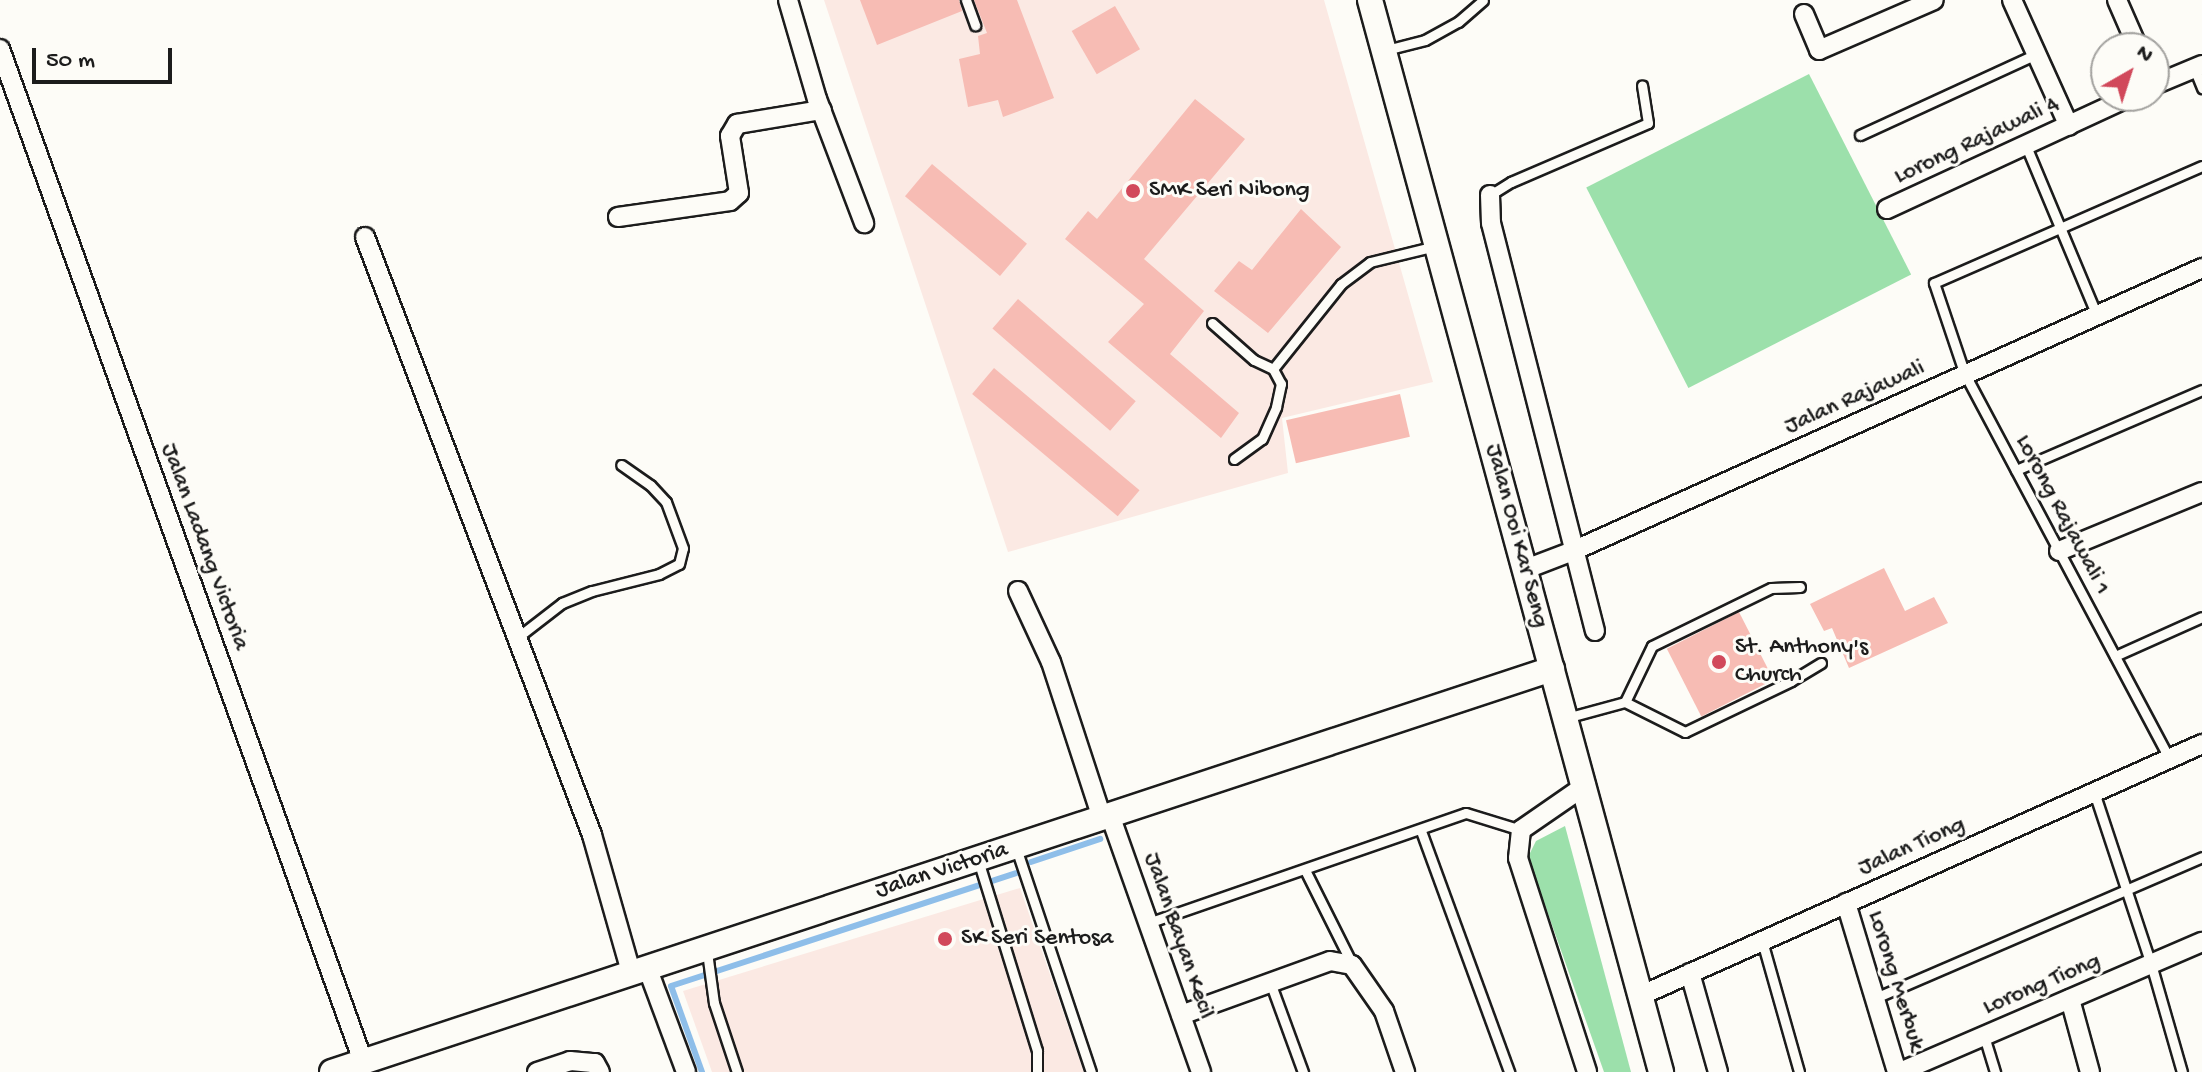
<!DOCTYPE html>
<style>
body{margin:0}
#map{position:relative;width:2202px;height:1072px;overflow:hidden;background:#fdfcf7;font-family:"Gochi Hand",sans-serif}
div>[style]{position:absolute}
.built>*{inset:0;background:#fbe9e3}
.green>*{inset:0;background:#9ce0ab;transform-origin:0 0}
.stream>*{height:6px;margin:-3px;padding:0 3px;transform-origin:3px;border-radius:3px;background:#8ebee9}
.building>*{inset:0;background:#f7bcb4;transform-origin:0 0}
.roads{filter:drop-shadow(2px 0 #1c1c1c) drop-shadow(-2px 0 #1c1c1c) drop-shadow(0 2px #1c1c1c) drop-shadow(0 -2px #1c1c1c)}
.lane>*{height:9px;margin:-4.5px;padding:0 4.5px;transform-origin:4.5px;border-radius:4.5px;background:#fdfcf7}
.street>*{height:18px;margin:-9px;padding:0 9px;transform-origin:9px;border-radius:9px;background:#fdfcf7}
.secondary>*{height:24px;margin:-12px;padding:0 12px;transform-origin:12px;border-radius:12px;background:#fdfcf7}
.dots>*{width:22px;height:22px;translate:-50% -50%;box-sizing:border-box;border:4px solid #fdfcf7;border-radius:50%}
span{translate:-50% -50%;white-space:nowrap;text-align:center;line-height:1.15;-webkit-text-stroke:6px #fdfcf7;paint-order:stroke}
.street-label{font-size:24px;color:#1c1c1c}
.poi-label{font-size:24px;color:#1c1c1c}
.left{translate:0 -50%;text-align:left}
.north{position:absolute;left:2090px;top:32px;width:80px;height:80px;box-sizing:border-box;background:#fdfcf7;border:2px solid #a3a29f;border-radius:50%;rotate:39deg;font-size:22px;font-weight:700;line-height:32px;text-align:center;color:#1c1c1c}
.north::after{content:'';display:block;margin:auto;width:28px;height:36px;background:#d1495b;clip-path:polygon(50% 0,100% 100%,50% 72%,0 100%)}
.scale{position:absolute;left:32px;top:48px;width:140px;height:36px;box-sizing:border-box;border:4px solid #1c1c1c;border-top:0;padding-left:10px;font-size:24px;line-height:28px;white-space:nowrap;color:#1c1c1c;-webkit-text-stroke:6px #fdfcf7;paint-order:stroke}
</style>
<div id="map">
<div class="built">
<div style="clip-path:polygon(824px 0,1324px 0,1433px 382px,1282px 418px,1288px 473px,1008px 552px)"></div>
<div style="clip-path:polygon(1020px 888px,1084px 1072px,712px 1072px,683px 991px)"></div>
</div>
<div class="green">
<div style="left:1809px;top:74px;width:225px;height:250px;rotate:63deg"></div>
<div style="clip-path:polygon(1565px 826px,1631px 1072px,1604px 1072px,1528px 857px,1536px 841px)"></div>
</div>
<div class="stream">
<div style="left:1031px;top:862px;width:73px;rotate:-18.4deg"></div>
<div style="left:702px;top:1072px;width:91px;rotate:-109.8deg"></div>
<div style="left:671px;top:986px;width:363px;rotate:-18.1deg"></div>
</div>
<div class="building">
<div style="clip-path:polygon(860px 0,959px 0,962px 11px,877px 45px)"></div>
<div style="clip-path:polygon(974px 0,1017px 0,1054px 98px,1003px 117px,998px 100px,968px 107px,959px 59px,980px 54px,978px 36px,987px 33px)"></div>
<div style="left:1115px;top:6px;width:50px;height:50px;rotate:60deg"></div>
<div style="clip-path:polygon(1195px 99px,1245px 139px,1144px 259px,1204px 311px,1170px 354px,1239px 413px,1221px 438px,1108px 342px,1144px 304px,1065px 239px,1088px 211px,1097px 219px)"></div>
<div style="left:932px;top:164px;width:124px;height:42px;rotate:40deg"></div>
<div style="clip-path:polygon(1301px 209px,1341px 247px,1268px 333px,1214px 291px,1239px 261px,1252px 270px)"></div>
<div style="left:1018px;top:299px;width:156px;height:39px;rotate:41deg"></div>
<div style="left:994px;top:368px;width:190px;height:34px;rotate:40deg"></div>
<div style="left:1400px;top:394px;width:44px;height:117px;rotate:77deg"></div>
<div style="clip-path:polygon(1884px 568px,1905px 611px,1934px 597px,1948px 623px,1849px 668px,1832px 628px,1824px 631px,1810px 604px)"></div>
<div style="left:1739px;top:612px;width:76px;height:81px;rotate:63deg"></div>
</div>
<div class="roads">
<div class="lane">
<div style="left:966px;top:0;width:27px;rotate:70deg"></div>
<div style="left:1386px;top:50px;width:40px;rotate:-14.4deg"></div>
<div style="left:1425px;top:40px;width:38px;rotate:-29deg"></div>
<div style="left:1458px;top:22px;width:33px;rotate:-41deg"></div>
<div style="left:2194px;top:68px;width:22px;rotate:68deg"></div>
<div style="left:1860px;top:135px;width:194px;rotate:-24.7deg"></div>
<div style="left:2026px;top:146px;width:184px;rotate:67.3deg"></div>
<div style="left:1490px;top:195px;width:25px;rotate:-32deg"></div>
<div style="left:1511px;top:182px;width:149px;rotate:-23.3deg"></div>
<div style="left:1648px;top:123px;width:38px;rotate:-99deg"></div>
<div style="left:1212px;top:323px;width:56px;rotate:41.4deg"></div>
<div style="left:1254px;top:360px;width:21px;rotate:25deg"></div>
<div style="left:1273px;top:369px;width:109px;rotate:-51.3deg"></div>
<div style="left:1341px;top:284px;width:36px;rotate:-37deg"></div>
<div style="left:1370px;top:262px;width:67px;rotate:-13.8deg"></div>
<div style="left:1234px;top:459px;width:34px;rotate:-36deg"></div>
<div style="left:1262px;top:439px;width:35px;rotate:-66deg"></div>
<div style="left:1276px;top:407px;width:24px;rotate:-78deg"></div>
<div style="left:1281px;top:384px;width:17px;rotate:-118deg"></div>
<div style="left:2016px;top:470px;width:202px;rotate:-23.3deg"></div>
<div style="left:518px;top:637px;width:56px;rotate:-37.7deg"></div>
<div style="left:562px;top:603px;width:32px;rotate:-22deg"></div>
<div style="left:592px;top:591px;width:69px;rotate:-14.2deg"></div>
<div style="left:659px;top:574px;width:22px;rotate:-27deg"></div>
<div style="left:679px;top:564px;width:16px;rotate:-76deg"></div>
<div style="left:683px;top:548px;width:49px;rotate:-110.3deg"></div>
<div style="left:666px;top:502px;width:23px;rotate:-133deg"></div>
<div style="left:650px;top:485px;width:35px;rotate:-145deg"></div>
<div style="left:2115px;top:656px;width:95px;rotate:-24.1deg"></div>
<div style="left:1625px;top:702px;width:67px;rotate:26.6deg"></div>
<div style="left:1685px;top:732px;width:118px;rotate:-25.7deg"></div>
<div style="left:1791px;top:681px;width:35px;rotate:-31deg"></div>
<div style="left:1566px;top:718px;width:61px;rotate:-15.2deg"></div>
<div style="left:1625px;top:702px;width:62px;rotate:-64.3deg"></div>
<div style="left:1652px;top:646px;width:132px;rotate:-26deg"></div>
<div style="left:1771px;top:588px;width:29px;rotate:-2deg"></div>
<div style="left:2169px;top:758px;width:434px;rotate:-118deg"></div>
<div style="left:1965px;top:375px;width:97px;rotate:-108.6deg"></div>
<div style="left:1934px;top:283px;width:292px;rotate:-23.6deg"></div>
<div style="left:2094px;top:792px;width:181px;rotate:71.7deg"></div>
<div style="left:2151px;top:964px;width:112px;rotate:74deg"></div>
<div style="left:1421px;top:831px;width:257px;rotate:69.9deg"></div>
<div style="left:1016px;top:848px;width:236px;rotate:71.5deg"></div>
<div style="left:978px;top:860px;width:200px;rotate:72.8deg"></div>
<div style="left:1037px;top:1051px;width:21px;rotate:90deg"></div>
<div style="left:1305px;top:870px;width:105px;rotate:63.4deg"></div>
<div style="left:1148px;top:923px;width:336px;rotate:-19.1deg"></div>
<div style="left:1466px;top:813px;width:58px;rotate:17.2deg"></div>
<div style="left:1762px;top:941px;width:136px;rotate:74.2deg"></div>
<div style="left:707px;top:952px;width:51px;rotate:82.2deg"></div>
<div style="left:714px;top:1003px;width:73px;rotate:71.6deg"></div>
<div style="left:1270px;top:982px;width:96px;rotate:69.9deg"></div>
<div style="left:1875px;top:998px;width:356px;rotate:-23.3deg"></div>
<div style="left:1984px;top:1036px;width:38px;rotate:73deg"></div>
</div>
<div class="street">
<div style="left:788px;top:0;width:103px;rotate:73.7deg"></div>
<div style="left:817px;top:99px;width:133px;rotate:69.2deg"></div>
<div style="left:2012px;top:0;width:138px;rotate:65.7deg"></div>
<div style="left:2117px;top:0;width:52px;rotate:66.4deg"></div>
<div style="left:1804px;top:14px;width:39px;rotate:67deg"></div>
<div style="left:1819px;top:50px;width:125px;rotate:-23.5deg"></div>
<div style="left:0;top:49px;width:1075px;rotate:70.27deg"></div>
<div style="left:2154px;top:85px;width:52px;rotate:-22.6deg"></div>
<div style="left:1490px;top:195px;width:28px;rotate:88deg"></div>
<div style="left:1491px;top:223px;width:421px;rotate:75.7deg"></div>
<div style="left:1887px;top:209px;width:269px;rotate:-24.8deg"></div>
<div style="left:618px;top:217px;width:113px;rotate:-8.1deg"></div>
<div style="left:730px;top:201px;width:12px;rotate:-42deg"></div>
<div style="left:739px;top:193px;width:58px;rotate:-99deg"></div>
<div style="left:730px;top:136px;width:14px;rotate:-60deg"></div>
<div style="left:737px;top:124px;width:86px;rotate:-9.4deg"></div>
<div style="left:365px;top:237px;width:640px;rotate:69.21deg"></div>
<div style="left:592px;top:835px;width:142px;rotate:74.1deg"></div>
<div style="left:2059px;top:551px;width:155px;rotate:-22.4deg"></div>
<div style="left:1526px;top:569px;width:50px;rotate:-21deg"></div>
<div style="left:1573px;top:551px;width:690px;rotate:-24.22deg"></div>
<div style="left:1018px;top:591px;width:78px;rotate:65.1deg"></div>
<div style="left:1051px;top:662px;width:164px;rotate:71.9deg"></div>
<div style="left:1586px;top:785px;width:79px;rotate:145.3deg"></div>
<div style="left:1521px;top:830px;width:28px;rotate:96deg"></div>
<div style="left:1518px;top:858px;width:225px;rotate:72.1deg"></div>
<div style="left:1110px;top:815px;width:273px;rotate:70.5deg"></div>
<div style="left:1846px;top:903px;width:177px;rotate:73.2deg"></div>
<div style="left:647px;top:967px;width:112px;rotate:69.6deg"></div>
<div style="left:1690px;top:973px;width:103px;rotate:74.2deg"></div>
<div style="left:1642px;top:995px;width:614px;rotate:-24.14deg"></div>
<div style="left:2070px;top:999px;width:76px;rotate:74.7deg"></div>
<div style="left:1181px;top:1015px;width:158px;rotate:-19.9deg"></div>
<div style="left:1330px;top:961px;width:22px;rotate:10deg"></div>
<div style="left:1352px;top:965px;width:56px;rotate:55.2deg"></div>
<div style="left:1384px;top:1011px;width:65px;rotate:71deg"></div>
<div style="left:537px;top:1072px;width:35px;rotate:-18deg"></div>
<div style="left:570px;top:1061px;width:25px;rotate:5deg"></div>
<div style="left:595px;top:1063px;width:10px;rotate:61deg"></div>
<div style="left:1900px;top:1072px;width:329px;rotate:-23.3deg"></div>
</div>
<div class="secondary">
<div style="left:1370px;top:0;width:1111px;rotate:74.81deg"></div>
<div style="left:332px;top:1072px;width:1285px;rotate:-18.28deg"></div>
</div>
</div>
<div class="dots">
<div style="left:1133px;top:191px;background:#d1495b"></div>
<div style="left:1719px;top:662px;background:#d1495b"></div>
<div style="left:945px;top:939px;background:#d1495b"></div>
</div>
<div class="street-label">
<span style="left:1977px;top:141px;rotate:-25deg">Lorong Rajawali 4</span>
<span style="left:1855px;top:398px;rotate:-24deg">Jalan Rajawali</span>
<span style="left:2062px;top:515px;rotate:62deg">Lorong Rajawali 1</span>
<span style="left:1516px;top:536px;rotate:75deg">Jalan Ooi Kar Seng</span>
<span style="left:204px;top:547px;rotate:70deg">Jalan Ladang Victoria</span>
<span style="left:1912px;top:847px;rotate:-24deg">Jalan Tiong</span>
<span style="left:942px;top:871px;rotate:-18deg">Jalan Victoria</span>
<span style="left:1178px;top:936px;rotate:71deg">Jalan Bayan Kecil</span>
<span style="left:1895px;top:981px;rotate:73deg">Lorong Merbuk</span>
<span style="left:2042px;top:985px;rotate:-23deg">Lorong Tiong</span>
</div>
<div class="poi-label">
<span class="left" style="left:1149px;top:191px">SMK Seri Nibong</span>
<span class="left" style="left:1735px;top:662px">St. Anthony's<br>Church</span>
<span class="left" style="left:961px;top:939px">SK Seri Sentosa</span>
</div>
<div class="north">N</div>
<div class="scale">50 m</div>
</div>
